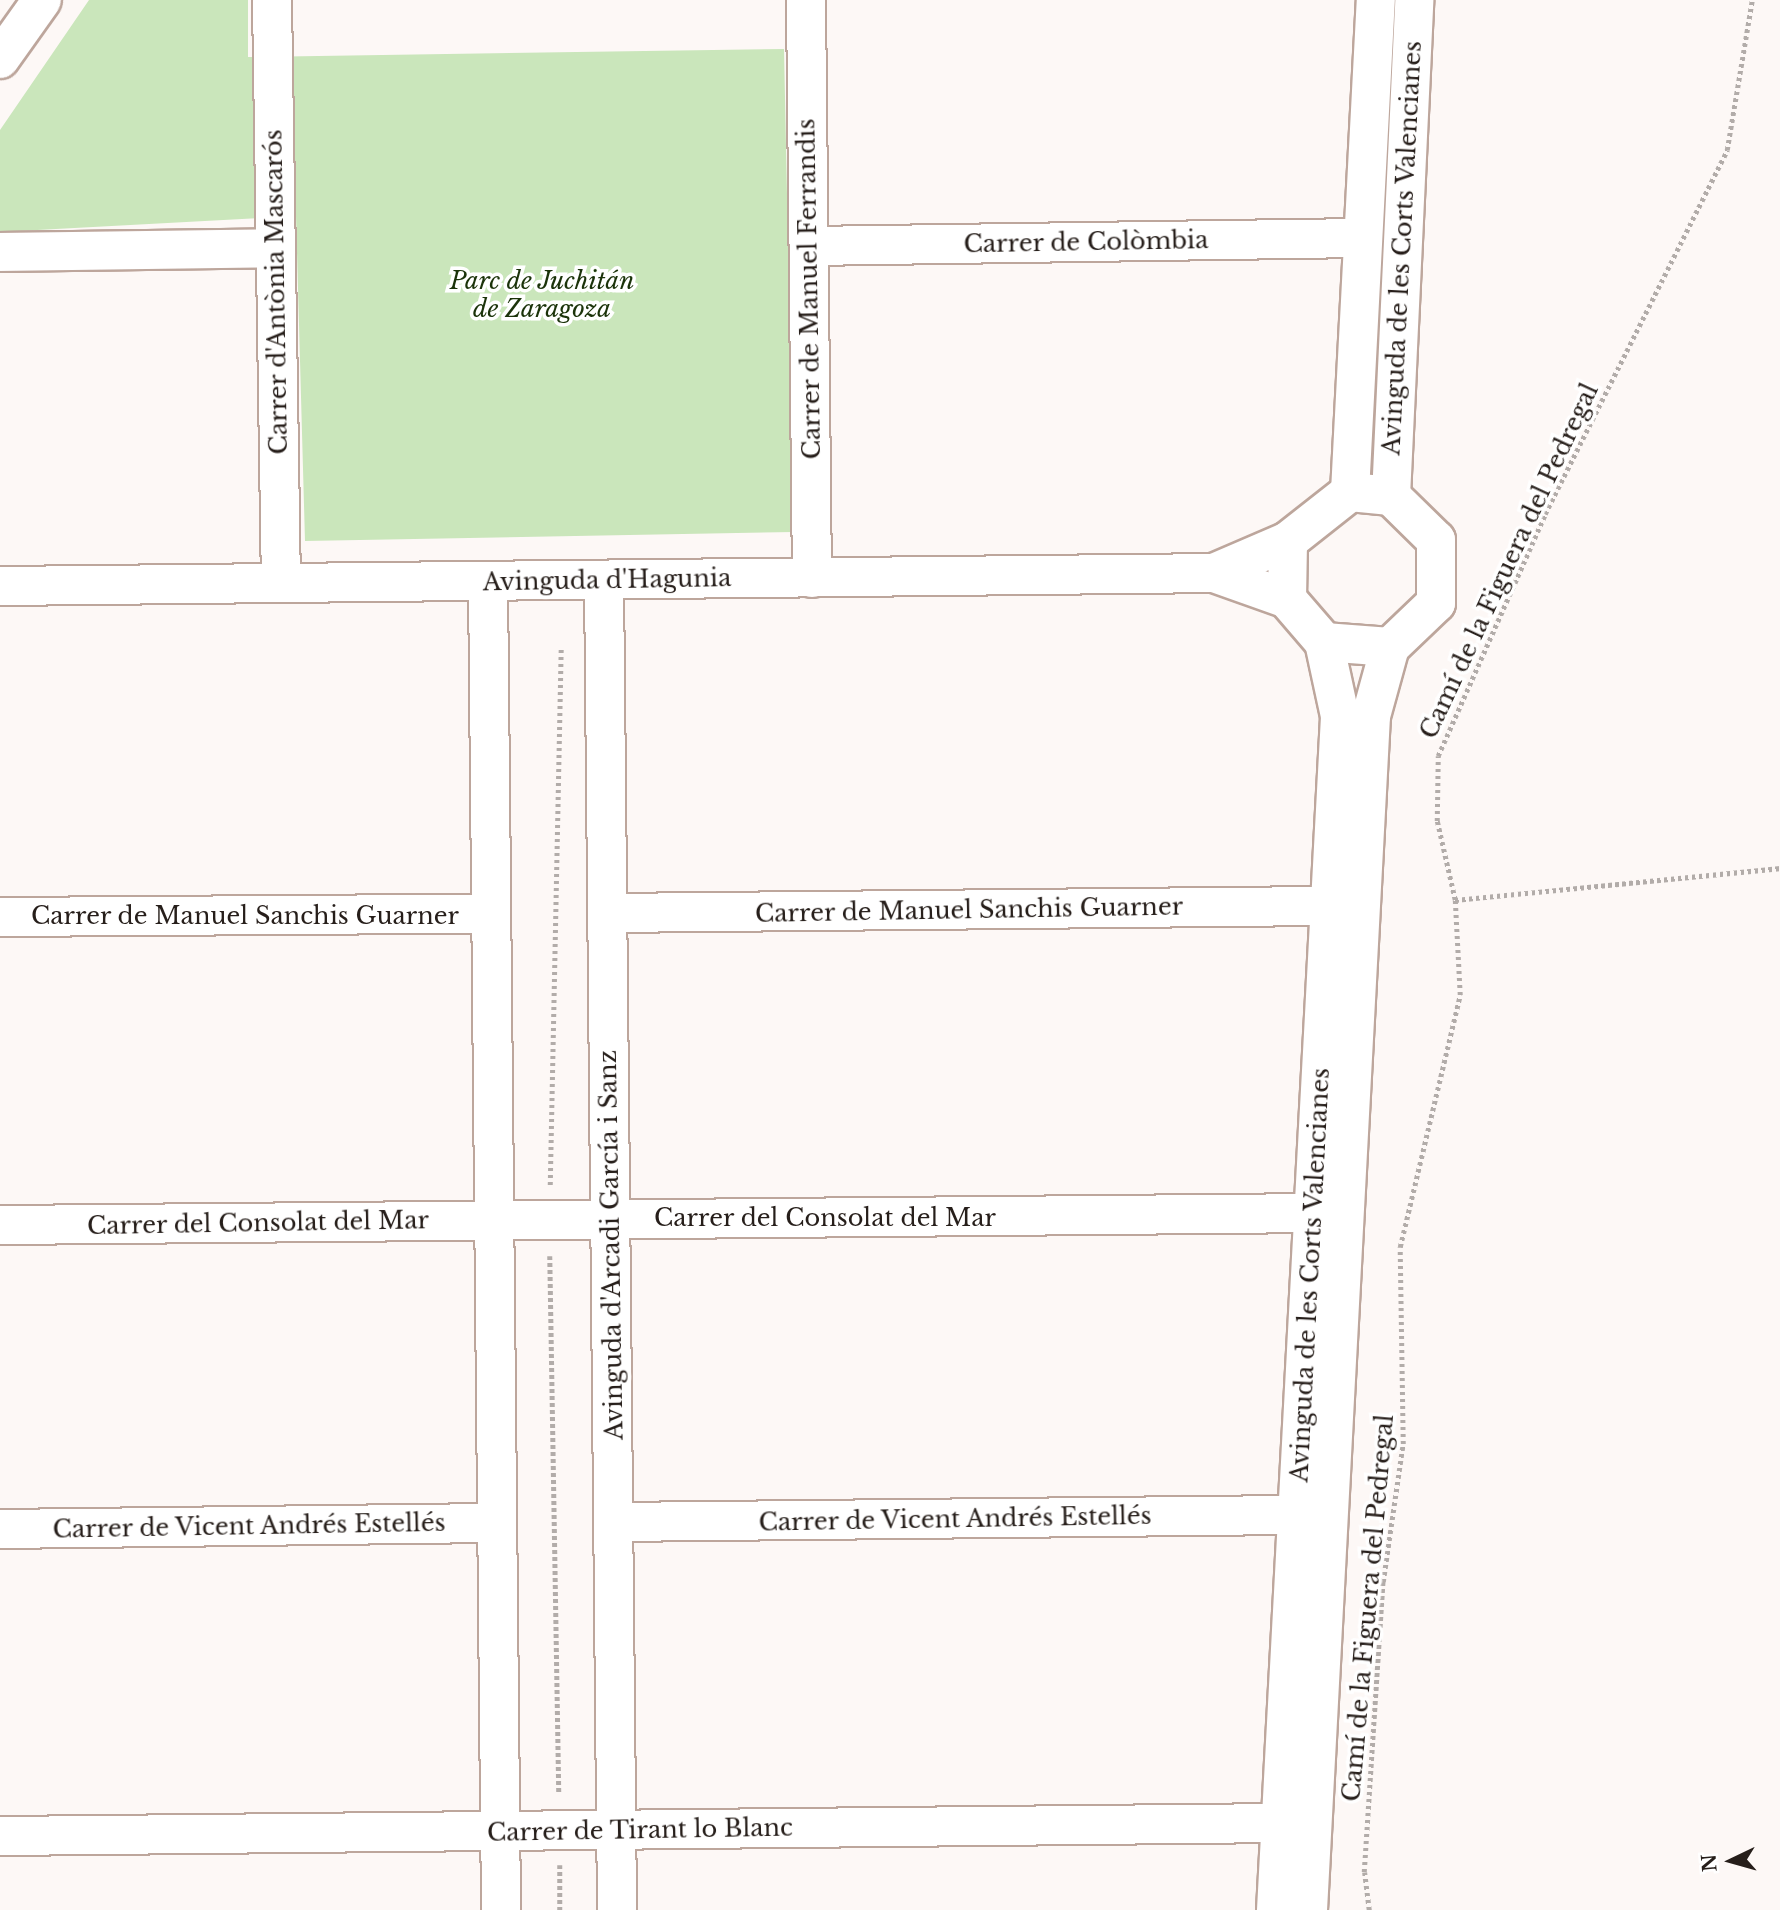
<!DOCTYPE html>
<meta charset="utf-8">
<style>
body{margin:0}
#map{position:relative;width:1780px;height:1910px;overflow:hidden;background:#fdf8f6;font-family:"Libre Baskerville",serif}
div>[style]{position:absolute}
.green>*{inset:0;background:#cae6bb}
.path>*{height:4.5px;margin-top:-2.25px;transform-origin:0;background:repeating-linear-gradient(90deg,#b2aca9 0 3.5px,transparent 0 7px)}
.roads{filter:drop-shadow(2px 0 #bda69c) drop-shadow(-2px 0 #bda69c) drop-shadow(0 2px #bda69c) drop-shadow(0 -2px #bda69c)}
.minor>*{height:38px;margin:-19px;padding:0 19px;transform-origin:19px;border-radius:19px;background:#fff}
span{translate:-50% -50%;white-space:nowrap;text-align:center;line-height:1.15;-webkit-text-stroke:7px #fff;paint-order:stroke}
.street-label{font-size:24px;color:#261e1a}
.park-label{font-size:24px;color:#1b330a;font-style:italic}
.north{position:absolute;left:1696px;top:1826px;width:70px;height:70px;-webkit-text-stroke:5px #fff;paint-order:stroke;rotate:265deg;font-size:19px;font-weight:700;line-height:28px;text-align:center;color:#261e1a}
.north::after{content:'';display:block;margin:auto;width:24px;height:32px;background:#261e1a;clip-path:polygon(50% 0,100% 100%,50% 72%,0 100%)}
</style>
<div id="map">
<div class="green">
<div style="clip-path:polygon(89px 0,248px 0,248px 57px,784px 49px,794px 532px,305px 541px,296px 216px,0 232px,0 130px)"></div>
</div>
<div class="path">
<div style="left:1455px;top:900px;width:327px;rotate:-5.6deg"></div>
<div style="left:550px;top:1185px;width:537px;rotate:-88.83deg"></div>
<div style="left:550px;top:1256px;width:538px;rotate:89.04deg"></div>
<div style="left:560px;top:1865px;width:45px;rotate:90deg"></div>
<div style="left:1369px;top:1910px;width:38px;rotate:-97deg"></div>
<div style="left:1364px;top:1872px;width:291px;rotate:-86.3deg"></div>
<div style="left:1383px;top:1582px;width:139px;rotate:-81.8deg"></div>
<div style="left:1403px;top:1444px;width:197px;rotate:-90.9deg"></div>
<div style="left:1400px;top:1247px;width:259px;rotate:-76.6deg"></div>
<div style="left:1460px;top:995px;width:95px;rotate:-93deg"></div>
<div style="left:1455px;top:900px;width:81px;rotate:-102.8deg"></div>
<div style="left:1437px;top:821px;width:65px;rotate:-89.1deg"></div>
<div style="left:1438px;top:756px;width:265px;rotate:-66.1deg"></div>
<div style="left:1545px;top:514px;width:407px;rotate:-63.4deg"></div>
<div style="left:1727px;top:150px;width:152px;rotate:-80.5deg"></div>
</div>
<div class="roads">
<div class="minor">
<div style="left:272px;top:0;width:583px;rotate:89.12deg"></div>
<div style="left:806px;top:0;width:578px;rotate:89.41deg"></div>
<div style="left:0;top:59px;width:72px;rotate:-54.6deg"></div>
<div style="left:809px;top:246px;width:554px;rotate:-0.83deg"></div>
<div style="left:0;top:252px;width:276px;rotate:-0.8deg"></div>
<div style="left:1350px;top:492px;width:493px;rotate:-87deg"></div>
<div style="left:1391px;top:496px;width:497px;rotate:-87.3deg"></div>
<div style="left:1214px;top:573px;width:81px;rotate:-23.4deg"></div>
<div style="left:1288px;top:541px;width:79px;rotate:-38.3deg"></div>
<div style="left:1350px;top:492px;width:41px;rotate:5.6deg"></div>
<div style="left:1391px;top:496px;width:63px;rotate:44.4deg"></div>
<div style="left:1436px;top:540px;width:63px;rotate:90deg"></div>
<div style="left:1436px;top:603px;width:64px;rotate:136.3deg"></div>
<div style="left:1390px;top:647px;width:66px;rotate:-175.7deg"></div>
<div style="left:1324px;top:642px;width:57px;rotate:-130.7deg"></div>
<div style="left:1287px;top:599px;width:58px;rotate:-89deg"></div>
<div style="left:604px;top:580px;width:1330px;rotate:89.44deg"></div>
<div style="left:488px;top:581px;width:1329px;rotate:89.44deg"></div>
<div style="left:0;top:586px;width:1214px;rotate:-0.61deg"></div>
<div style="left:1214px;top:573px;width:77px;rotate:19.6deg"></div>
<div style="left:608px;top:913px;width:722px;rotate:-0.56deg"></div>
<div style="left:0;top:917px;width:491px;rotate:-0.4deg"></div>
<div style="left:0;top:1225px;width:1313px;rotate:-0.52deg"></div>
<div style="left:613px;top:1522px;width:684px;rotate:-0.59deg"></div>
<div style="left:0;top:1529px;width:497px;rotate:-0.7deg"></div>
<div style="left:0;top:1836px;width:1280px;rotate:-0.58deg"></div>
<div style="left:1276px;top:1910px;width:1196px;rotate:-86.93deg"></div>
<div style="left:1340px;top:716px;width:76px;rotate:-102.2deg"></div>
<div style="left:1308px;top:1910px;width:1196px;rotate:-86.98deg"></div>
<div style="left:1371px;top:716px;width:72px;rotate:-74.6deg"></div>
</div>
</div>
<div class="street-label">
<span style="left:1086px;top:242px;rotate:-1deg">Carrer de Colòmbia</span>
<span style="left:1402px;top:248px;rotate:-87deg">Avinguda de les Corts Valencianes</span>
<span style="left:809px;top:289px;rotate:-91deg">Carrer de Manuel Ferrandis</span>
<span style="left:276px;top:292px;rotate:-91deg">Carrer d'Antònia Mascarós</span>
<span style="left:1509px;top:561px;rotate:-65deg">Camí de la Figuera del Pedregal</span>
<span style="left:607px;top:580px;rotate:-1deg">Avinguda d'Hagunia</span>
<span style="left:969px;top:910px;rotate:-1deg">Carrer de Manuel Sanchis Guarner</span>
<span style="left:245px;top:916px">Carrer de Manuel Sanchis Guarner</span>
<span style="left:825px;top:1218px">Carrer del Consolat del Mar</span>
<span style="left:258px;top:1223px;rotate:-1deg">Carrer del Consolat del Mar</span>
<span style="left:611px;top:1245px;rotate:-91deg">Avinguda d'Arcadi García i Sanz</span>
<span style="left:1310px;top:1275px;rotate:-87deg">Avinguda de les Corts Valencianes</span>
<span style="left:955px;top:1519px;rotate:-1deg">Carrer de Vicent Andrés Estellés</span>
<span style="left:249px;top:1526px;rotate:-1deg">Carrer de Vicent Andrés Estellés</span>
<span style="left:1368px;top:1608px;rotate:-85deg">Camí de la Figuera del Pedregal</span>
<span style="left:640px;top:1830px;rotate:-1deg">Carrer de Tirant lo Blanc</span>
</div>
<div class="park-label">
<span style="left:542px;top:295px">Parc de Juchitán<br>de Zaragoza</span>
</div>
<div class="north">N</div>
</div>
